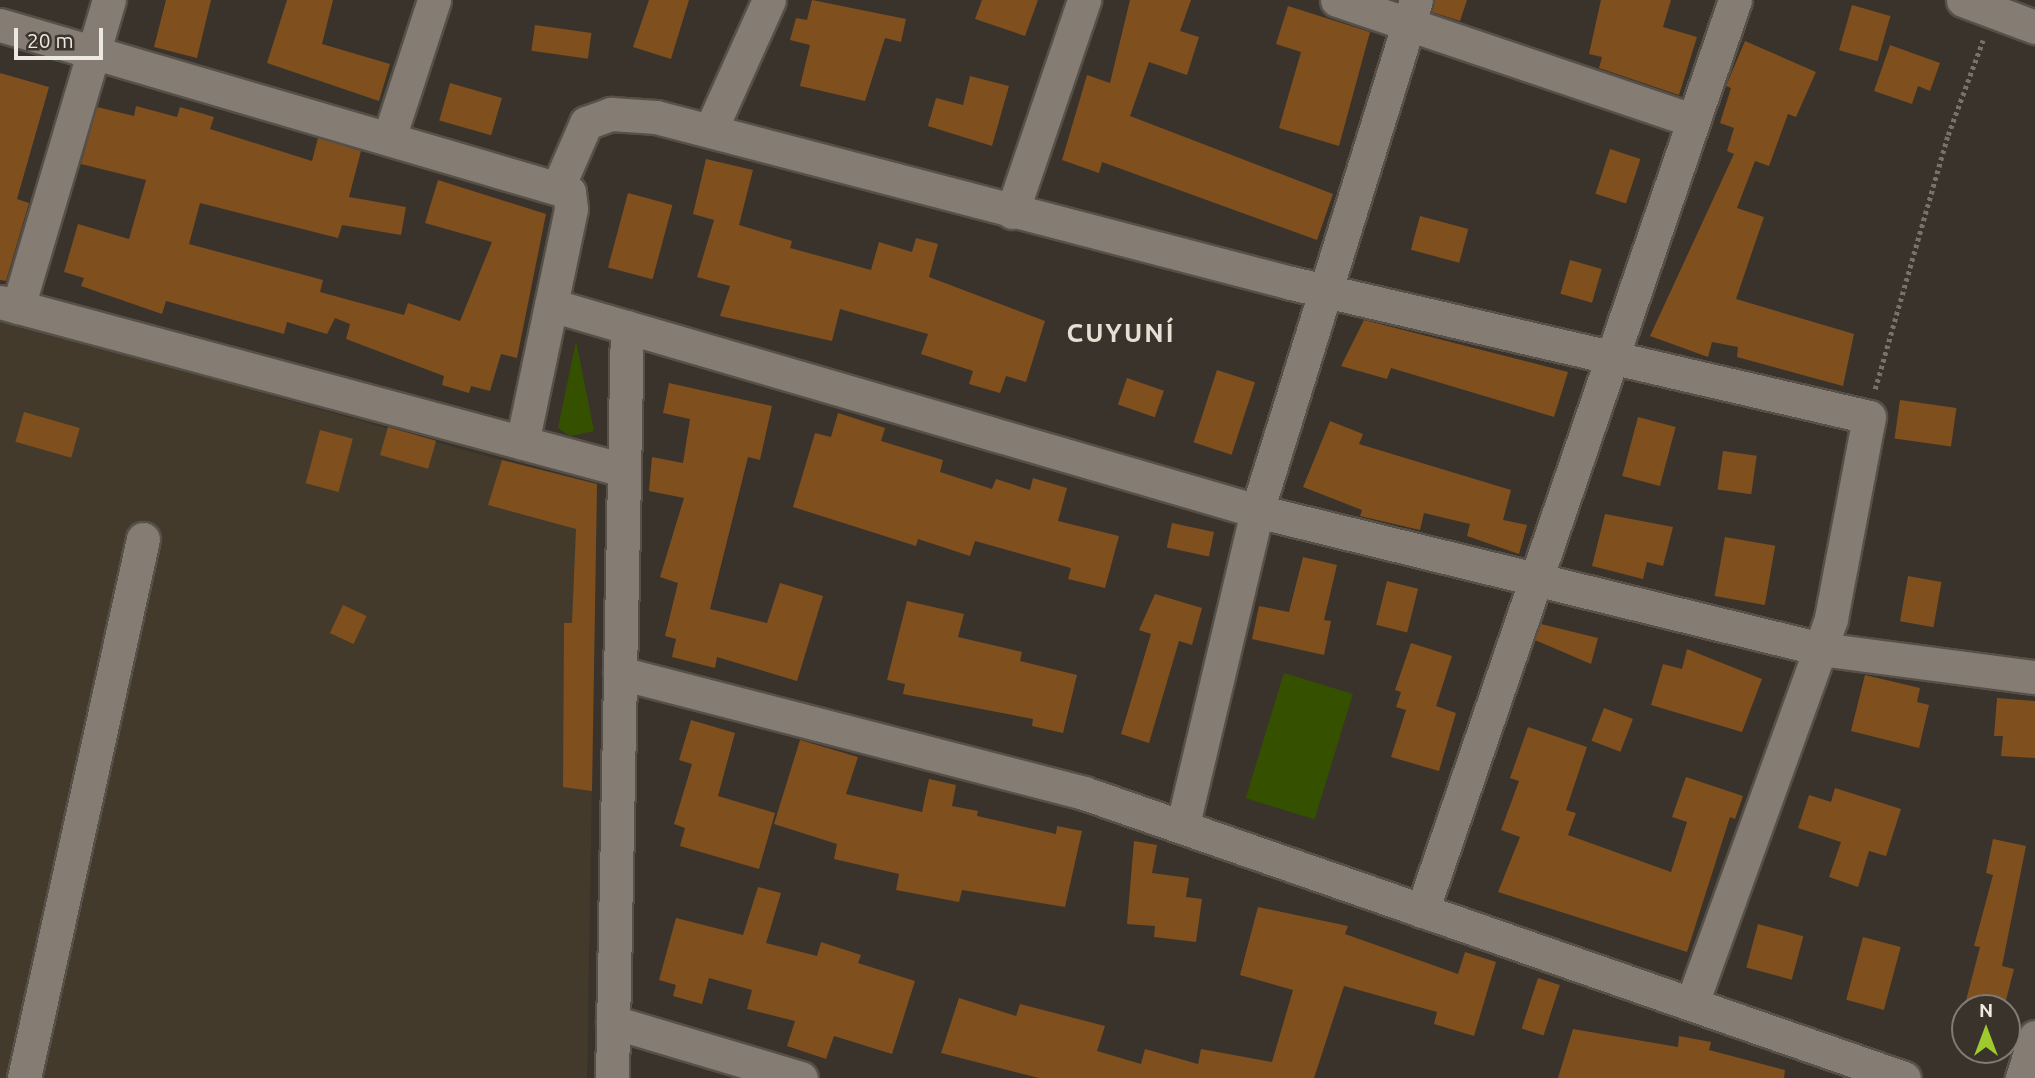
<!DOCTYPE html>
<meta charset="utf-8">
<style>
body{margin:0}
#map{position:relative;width:2035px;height:1078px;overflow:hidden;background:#3a332b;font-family:Ubuntu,sans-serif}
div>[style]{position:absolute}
.built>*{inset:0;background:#443a2c}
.green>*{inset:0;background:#355100;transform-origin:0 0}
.building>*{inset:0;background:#7f4f1e;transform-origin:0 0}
.path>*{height:4.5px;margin-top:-2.25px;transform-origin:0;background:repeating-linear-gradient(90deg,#78726b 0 3.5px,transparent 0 7px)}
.roads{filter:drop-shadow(2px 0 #565049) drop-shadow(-2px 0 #565049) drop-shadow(0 2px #565049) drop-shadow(0 -2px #565049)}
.minor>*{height:33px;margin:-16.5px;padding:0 16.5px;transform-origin:16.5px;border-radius:16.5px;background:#857d73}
span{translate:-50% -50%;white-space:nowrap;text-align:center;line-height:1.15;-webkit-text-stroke:6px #3a332b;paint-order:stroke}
.district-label{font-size:26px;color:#e8dfd4;font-weight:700;letter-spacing:2px}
.north{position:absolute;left:1951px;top:994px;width:70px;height:70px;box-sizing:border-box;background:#3a332b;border:2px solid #817b74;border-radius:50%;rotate:0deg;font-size:19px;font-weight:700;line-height:28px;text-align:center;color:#ece8e2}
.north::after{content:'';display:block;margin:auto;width:24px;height:32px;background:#9fca2d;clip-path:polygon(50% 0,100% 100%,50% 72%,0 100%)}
.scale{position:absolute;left:14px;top:28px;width:89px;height:32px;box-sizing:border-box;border:4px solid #ece8e2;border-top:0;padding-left:9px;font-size:21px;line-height:24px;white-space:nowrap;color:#ece8e2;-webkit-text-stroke:5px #3a332b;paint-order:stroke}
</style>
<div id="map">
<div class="built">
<div style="clip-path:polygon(0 320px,597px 487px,587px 1078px,0 1078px)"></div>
</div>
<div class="green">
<div style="clip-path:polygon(576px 341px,594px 431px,570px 436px,558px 428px)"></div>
<div style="left:1284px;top:673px;width:72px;height:131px;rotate:17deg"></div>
</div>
<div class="building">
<div style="clip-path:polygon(166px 0,211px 0,197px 58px,154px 47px)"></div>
<div style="clip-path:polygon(287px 0,333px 0,322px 44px,390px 64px,379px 101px,267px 63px)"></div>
<div style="clip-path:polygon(649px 0,689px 0,671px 59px,633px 47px)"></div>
<div style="clip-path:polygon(812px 0,906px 19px,901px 42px,885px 38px,865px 101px,800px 86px,810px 45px,790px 40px,796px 18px,807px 20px)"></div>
<div style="clip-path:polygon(982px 0,1038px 0,1025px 36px,975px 19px)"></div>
<div style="clip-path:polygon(1130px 0,1191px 0,1180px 31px,1199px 37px,1187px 75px,1149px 62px,1130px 116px,1333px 194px,1317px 240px,1102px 162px,1099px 173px,1062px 160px,1087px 75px,1110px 83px)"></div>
<div style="clip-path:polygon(1435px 0,1467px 0,1460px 21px,1432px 12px)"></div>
<div style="clip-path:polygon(1601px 0,1671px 0,1663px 27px,1697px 37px,1679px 95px,1599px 68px,1602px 57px,1589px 54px)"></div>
<div style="left:1852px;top:5px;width:40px;height:47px;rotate:16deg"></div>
<div style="clip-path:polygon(1288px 6px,1370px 32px,1339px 146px,1279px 128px,1301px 52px,1276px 44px)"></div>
<div style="left:535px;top:25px;width:57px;height:26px;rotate:8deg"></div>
<div style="clip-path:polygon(1745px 41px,1816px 72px,1796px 117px,1788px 114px,1769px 166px,1755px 161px,1737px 208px,1764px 217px,1736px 299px,1854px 334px,1843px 386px,1737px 357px,1738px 347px,1712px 342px,1708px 357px,1650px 336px,1734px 154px,1727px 151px,1734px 128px,1720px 123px,1731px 88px,1726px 86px)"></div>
<div style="clip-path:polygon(1890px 45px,1940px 63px,1930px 91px,1918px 86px,1912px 104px,1874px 91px)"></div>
<div style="clip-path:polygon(0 73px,49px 87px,17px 199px,29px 203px,6px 281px,0 280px)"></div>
<div style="clip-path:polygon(970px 76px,1009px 86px,992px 146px,928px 126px,936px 98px,963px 105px)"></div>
<div style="left:450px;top:83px;width:54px;height:39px;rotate:16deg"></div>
<div style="clip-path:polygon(136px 106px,177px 117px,180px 107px,214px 117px,210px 129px,312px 161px,318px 138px,361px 151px,349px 197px,406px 207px,401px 235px,342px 225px,338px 238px,200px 203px,189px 244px,323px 280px,320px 292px,404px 315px,408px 303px,460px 321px,492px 242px,425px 223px,438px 180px,546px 214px,517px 358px,501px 354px,490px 391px,471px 386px,469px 393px,442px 385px,444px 376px,346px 339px,350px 324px,335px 318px,327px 334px,287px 322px,284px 334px,166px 301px,162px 314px,81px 286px,84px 278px,64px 272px,78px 224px,129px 239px,146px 180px,81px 164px,97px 107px,134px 116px)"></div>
<div style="left:1610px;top:149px;width:32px;height:47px;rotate:18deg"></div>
<div style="clip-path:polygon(706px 159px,753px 170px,739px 225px,792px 241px,790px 248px,871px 270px,879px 242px,912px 252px,916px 238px,938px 244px,929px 277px,1045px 321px,1026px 382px,1006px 376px,1000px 393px,969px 384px,973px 371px,921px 354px,928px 334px,840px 309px,832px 341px,720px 316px,730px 286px,697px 277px,714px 220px,693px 214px)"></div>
<div style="left:628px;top:193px;width:46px;height:77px;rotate:15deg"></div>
<div style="left:1420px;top:216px;width:50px;height:35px;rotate:15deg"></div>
<div style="left:1570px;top:260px;width:33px;height:35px;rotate:16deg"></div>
<div style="clip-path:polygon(1364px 320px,1568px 372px,1554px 417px,1391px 368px,1387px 379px,1341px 366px)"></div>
<div style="left:1217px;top:370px;width:40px;height:76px;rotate:18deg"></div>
<div style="left:1127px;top:378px;width:39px;height:28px;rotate:19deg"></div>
<div style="clip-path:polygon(669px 383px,772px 406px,760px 460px,748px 457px,710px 609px,767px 623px,780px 583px,823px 596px,797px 681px,717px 657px,715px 668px,672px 657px,676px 639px,665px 636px,678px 583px,660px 577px,684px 498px,649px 491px,652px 457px,683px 463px,690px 419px,663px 413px)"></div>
<div style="left:1900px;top:400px;width:57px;height:39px;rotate:8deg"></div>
<div style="left:24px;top:412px;width:58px;height:31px;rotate:16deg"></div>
<div style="clip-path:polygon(838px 413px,885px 428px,881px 441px,943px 460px,940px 472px,992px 489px,996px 479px,1030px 490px,1033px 478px,1067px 488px,1058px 521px,1119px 536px,1105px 588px,1068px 579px,1071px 568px,975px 541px,970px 556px,918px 539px,916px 546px,793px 507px,815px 433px,831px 437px)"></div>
<div style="left:1638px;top:417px;width:39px;height:61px;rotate:15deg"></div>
<div style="clip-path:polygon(1330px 421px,1363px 434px,1359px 444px,1511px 490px,1503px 520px,1527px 525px,1519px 554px,1467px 536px,1470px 524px,1424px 513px,1420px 530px,1360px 516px,1362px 510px,1303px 487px)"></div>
<div style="left:388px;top:427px;width:50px;height:29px;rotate:16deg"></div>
<div style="left:320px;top:430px;width:34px;height:55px;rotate:15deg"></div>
<div style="left:1723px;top:451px;width:34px;height:39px;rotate:8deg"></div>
<div style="clip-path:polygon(502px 460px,597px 484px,592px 791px,563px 787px,564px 623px,572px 623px,576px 529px,488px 505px)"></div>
<div style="clip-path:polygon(1605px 514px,1673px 527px,1663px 566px,1647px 562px,1643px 579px,1592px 566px)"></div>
<div style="left:1172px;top:523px;width:43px;height:25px;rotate:12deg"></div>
<div style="left:1725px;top:537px;width:51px;height:60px;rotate:10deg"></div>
<div style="clip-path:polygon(1303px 557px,1337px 565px,1324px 620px,1331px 621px,1324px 655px,1252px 639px,1259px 606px,1289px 612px)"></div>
<div style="left:1908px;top:576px;width:34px;height:46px;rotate:10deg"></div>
<div style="left:1387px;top:581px;width:32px;height:45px;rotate:14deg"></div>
<div style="clip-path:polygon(1155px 594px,1202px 608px,1192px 645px,1179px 641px,1149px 743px,1121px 734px,1151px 634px,1139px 630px)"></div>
<div style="clip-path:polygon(907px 601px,964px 614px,958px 637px,1022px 652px,1020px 661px,1077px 675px,1063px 733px,1032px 726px,1033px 719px,903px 694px,905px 684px,887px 680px)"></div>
<div style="left:343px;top:605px;width:26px;height:31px;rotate:25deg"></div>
<div style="clip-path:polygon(1541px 624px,1598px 638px,1591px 664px,1535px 640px)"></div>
<div style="clip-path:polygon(1411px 643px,1452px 656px,1436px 706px,1456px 713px,1439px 771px,1391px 757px,1406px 710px,1396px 707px,1401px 692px,1395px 690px)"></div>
<div style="clip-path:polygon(1687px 649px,1762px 679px,1742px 732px,1651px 705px,1663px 664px,1682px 669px)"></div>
<div style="clip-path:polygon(1865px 675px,1920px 688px,1917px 702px,1929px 705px,1919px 748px,1851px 731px)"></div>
<div style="clip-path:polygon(1997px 698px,2035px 701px,2035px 758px,2001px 756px,2003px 736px,1994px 736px)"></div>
<div style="left:1604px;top:708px;width:31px;height:35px;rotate:21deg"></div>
<div style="clip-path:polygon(691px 720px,735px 733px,718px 796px,775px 813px,759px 869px,680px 846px,685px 828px,674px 824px,692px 764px,679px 760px)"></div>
<div style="clip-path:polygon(1528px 727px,1587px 747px,1566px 810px,1576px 813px,1568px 835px,1671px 872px,1687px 822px,1672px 817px,1686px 777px,1743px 796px,1735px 819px,1730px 817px,1687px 952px,1498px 892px,1520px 837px,1501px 830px,1519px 781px,1510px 778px)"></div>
<div style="clip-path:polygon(800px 740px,858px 757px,846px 794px,922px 812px,929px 779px,956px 785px,952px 806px,978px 811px,977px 816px,1056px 834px,1057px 826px,1082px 831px,1065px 907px,962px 890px,959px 902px,896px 890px,899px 874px,834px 859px,837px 844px,774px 824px)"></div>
<div style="clip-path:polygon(1835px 788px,1901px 809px,1886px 856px,1869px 851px,1858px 887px,1829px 877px,1841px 842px,1798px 828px,1809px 795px,1831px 802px)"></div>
<div style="clip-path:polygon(1993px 839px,2026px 846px,2002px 966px,2014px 969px,2004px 1008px,1964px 1008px,1980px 947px,1974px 946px,1993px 875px,1986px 873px)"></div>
<div style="clip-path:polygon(1134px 841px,1157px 845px,1152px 873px,1189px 878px,1186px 897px,1202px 899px,1196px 942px,1154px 937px,1155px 926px,1127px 924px)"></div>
<div style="clip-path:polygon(758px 887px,781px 893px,766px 943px,817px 956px,821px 942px,861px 955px,858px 963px,915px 981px,892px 1054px,834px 1036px,826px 1059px,787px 1046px,795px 1021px,747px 1009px,752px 990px,709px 978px,702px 1004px,673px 996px,676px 985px,659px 980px,676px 918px,743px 935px)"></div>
<div style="clip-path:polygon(1258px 907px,1348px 926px,1345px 934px,1458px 974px,1465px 952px,1496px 962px,1474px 1036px,1434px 1024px,1437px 1012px,1344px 986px,1314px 1078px,1039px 1078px,941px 1053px,959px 998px,1016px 1016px,1020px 1004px,1105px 1026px,1097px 1051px,1141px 1064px,1145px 1049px,1198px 1064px,1201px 1049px,1272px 1062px,1293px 990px,1240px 975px)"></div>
<div style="left:1758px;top:924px;width:47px;height:45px;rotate:15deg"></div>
<div style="left:1863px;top:937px;width:39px;height:65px;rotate:15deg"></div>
<div style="left:1538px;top:978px;width:23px;height:53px;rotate:18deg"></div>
<div style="clip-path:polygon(1573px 1029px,1678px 1047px,1679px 1036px,1711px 1042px,1709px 1050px,1785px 1070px,1784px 1078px,1558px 1078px)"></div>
</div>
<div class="path">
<div style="left:1875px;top:389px;width:264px;rotate:-74deg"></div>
<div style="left:1948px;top:135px;width:101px;rotate:-69.8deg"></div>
</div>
<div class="roads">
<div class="minor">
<div style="left:1337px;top:0;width:374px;rotate:18.7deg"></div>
<div style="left:1963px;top:0;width:77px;rotate:20.6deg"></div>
<div style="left:0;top:25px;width:593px;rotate:16.36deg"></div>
<div style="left:569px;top:192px;width:17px;rotate:83deg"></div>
<div style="left:571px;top:209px;width:239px;rotate:101.8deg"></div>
<div style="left:711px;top:129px;width:141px;rotate:-65.8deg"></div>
<div style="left:389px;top:138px;width:145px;rotate:-71.9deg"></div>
<div style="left:558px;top:187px;width:70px;rotate:-66.4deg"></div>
<div style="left:586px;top:123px;width:27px;rotate:-20deg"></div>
<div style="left:611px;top:114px;width:45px;rotate:3.8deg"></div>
<div style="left:656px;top:117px;width:656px;rotate:14.65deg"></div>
<div style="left:1291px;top:283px;width:593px;rotate:13.05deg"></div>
<div style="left:1869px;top:417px;width:206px;rotate:100.7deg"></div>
<div style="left:1831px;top:619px;width:409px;rotate:109.9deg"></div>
<div style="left:1012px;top:212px;width:224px;rotate:-71.2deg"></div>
<div style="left:0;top:302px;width:646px;rotate:15.07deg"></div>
<div style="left:551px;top:305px;width:735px;rotate:16.27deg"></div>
<div style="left:1257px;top:511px;width:581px;rotate:13.75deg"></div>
<div style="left:1821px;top:649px;width:216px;rotate:7.5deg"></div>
<div style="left:18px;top:307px;width:320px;rotate:-73.5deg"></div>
<div style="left:620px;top:673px;width:479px;rotate:14.5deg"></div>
<div style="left:1084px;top:793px;width:868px;rotate:19.17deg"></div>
<div style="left:1183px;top:824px;width:322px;rotate:-76.7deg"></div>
<div style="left:1257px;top:511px;width:535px;rotate:-72.72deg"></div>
<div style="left:1422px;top:911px;width:963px;rotate:-71.04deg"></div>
<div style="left:613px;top:1022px;width:196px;rotate:16.6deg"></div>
<div style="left:24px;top:1078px;width:552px;rotate:-77.55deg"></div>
<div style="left:612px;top:1078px;width:751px;rotate:-88.86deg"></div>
<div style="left:2022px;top:1078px;width:43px;rotate:-72.4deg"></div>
</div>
</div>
<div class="district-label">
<span style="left:1121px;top:333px">CUYUNÍ</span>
</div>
<div class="north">N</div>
<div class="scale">20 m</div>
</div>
